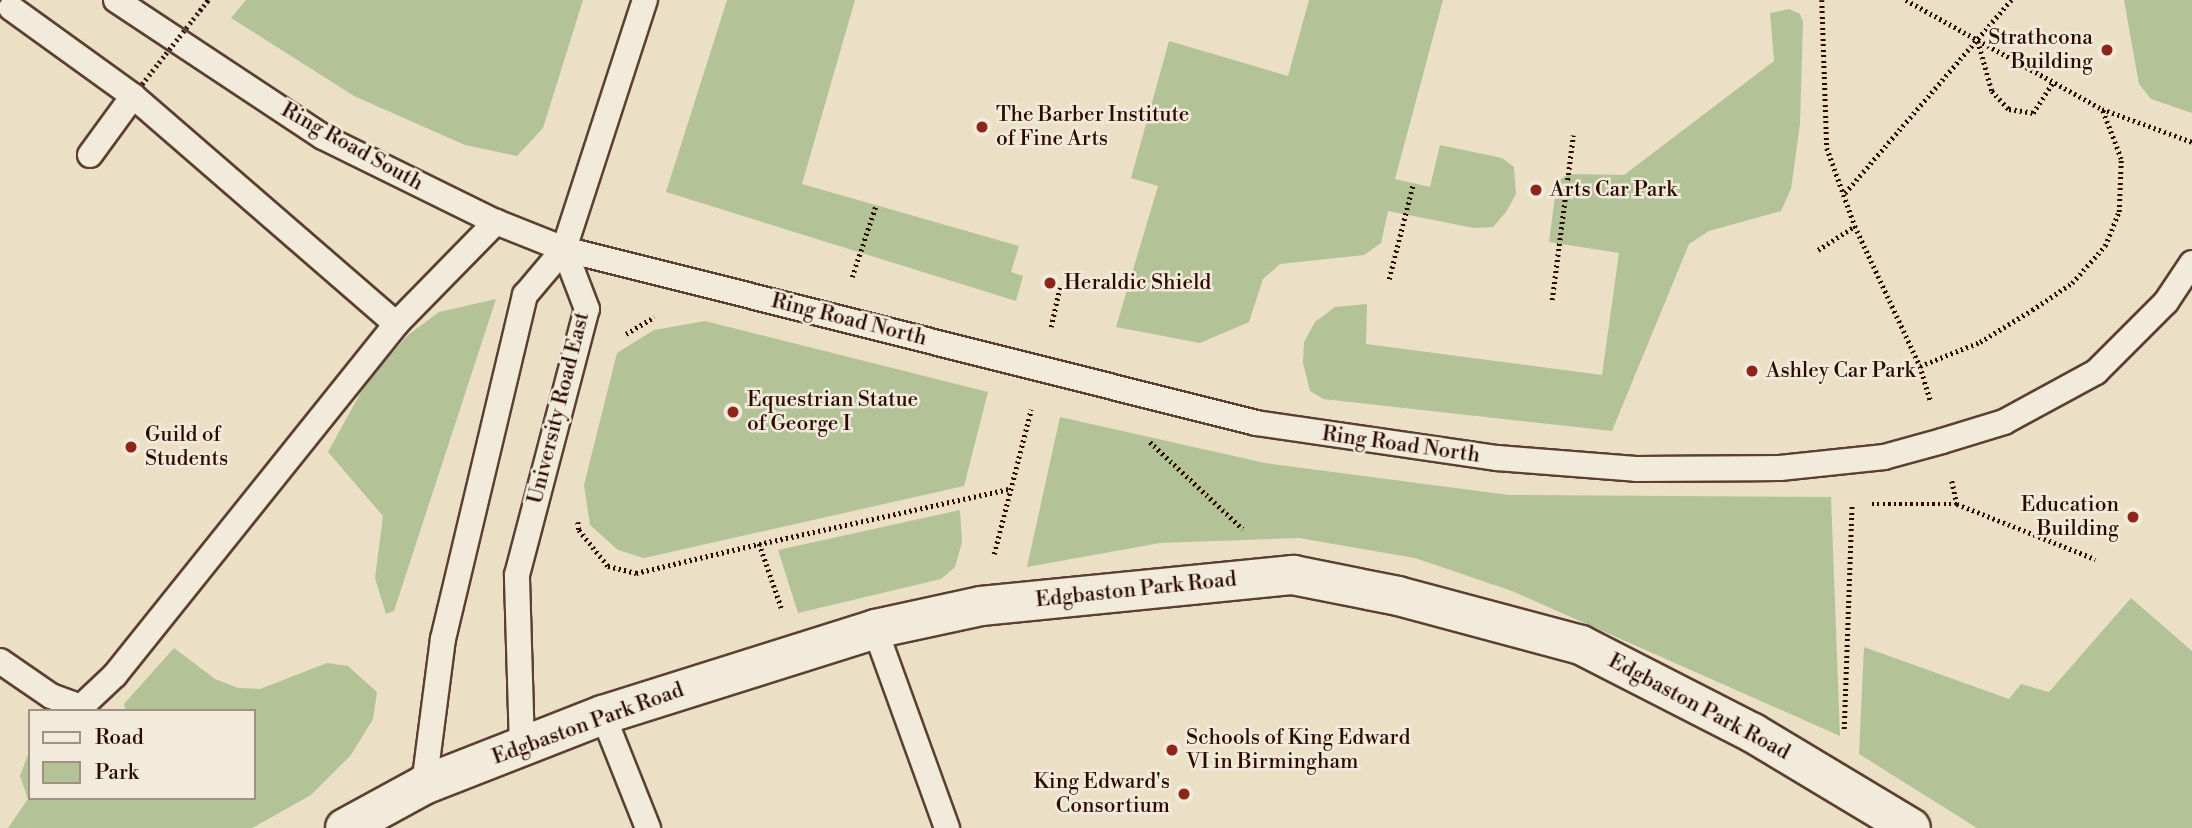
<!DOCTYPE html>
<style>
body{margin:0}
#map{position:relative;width:2192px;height:828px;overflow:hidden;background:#ebdfc6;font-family:"Libre Bodoni",serif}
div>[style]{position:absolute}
.green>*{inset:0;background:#b4c297}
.path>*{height:4.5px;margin-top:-2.25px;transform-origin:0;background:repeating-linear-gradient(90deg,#2b0b00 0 2px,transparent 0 5.5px)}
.roads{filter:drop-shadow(2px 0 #5b4032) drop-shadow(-2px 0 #5b4032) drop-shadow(0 2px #5b4032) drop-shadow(0 -2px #5b4032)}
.service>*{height:24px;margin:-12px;padding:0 12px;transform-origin:12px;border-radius:12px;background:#f2eada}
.tertiary>*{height:38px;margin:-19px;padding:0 19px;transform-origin:19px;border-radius:19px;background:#f2eada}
.path-bridge>*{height:4.5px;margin-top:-2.25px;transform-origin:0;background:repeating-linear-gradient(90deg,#2b0b00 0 2px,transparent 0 5.5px)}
.dots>*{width:19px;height:19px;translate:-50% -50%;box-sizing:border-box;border:4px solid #f2eada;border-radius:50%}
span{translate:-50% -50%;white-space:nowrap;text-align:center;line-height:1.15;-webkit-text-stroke:5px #f2eada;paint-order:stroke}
.poi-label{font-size:21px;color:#2b0b00}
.right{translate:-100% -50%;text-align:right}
.left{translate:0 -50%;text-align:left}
.street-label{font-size:21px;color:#2b0b00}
.legend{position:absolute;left:28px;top:709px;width:228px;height:91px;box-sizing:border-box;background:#f2eada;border:2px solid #a29183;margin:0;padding:9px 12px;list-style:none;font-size:21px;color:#2b0b00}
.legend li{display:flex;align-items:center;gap:14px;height:35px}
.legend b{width:35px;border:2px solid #a29183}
</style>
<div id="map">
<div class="green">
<div style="clip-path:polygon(246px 0,583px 0,543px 128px,517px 156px,465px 145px,354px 96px,231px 18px)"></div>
<div style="clip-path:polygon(727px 0,855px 0,802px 184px,1019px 246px,1011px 272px,1023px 276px,1016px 301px,666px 192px)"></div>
<div style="clip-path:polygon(1309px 0,1443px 0,1395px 179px,1430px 187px,1440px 145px,1502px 158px,1514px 167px,1516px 194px,1506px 212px,1493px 227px,1474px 228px,1388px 211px,1381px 243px,1364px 255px,1280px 264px,1263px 279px,1249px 322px,1200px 343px,1116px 327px,1158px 186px,1131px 178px,1169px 41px,1288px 76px)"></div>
<div style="clip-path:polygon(2124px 0,2192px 0,2192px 113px,2151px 99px,2139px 84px)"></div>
<div style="clip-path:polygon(1789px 9px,1800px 14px,1803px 22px,1800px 124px,1791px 189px,1781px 211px,1709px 231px,1689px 244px,1612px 431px,1323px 399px,1310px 391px,1303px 363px,1304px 342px,1315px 322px,1335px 307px,1367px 304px,1366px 344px,1602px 375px,1619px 253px,1549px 242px,1557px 181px,1569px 174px,1624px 175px,1774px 61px,1770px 13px)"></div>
<div style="clip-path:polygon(496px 299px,394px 611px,386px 614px,375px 578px,383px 516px,328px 452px,366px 383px,408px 335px,439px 312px)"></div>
<div style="clip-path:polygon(705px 321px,988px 392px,964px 486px,644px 558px,618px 550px,590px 525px,584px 485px,617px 353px,654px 330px)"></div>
<div style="clip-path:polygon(1060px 417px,1265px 463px,1509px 495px,1831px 497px,1840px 736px,1512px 591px,1415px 558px,1299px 538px,1160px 543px,1027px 567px)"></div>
<div style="clip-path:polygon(960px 510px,962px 542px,955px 567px,941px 579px,798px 613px,778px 550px)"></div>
<div style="clip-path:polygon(2131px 598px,2192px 651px,2192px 828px,1977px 828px,1859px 754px,1864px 647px,2009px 699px,2021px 684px,2049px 692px)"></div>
<div style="clip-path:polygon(174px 648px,215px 679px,238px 688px,260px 689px,327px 663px,348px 666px,377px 692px,373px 719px,351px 755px,311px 795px,252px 828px,8px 828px,28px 799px,20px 776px,30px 749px,30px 798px,254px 798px,254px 711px,126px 711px,124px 704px)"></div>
</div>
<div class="path">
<div style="left:1822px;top:0;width:148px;rotate:88.1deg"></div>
<div style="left:1827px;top:148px;width:83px;rotate:70.3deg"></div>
<div style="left:1855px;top:226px;width:154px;rotate:65.1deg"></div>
<div style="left:1920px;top:366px;width:38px;rotate:73deg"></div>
<div style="left:1906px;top:0;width:224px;rotate:29.1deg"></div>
<div style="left:2102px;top:109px;width:96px;rotate:20.1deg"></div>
<div style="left:1978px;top:41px;width:52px;rotate:74.4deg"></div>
<div style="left:1992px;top:91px;width:25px;rotate:47deg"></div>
<div style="left:2009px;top:109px;width:24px;rotate:9deg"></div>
<div style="left:2033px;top:113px;width:37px;rotate:-57deg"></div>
<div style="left:1845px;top:193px;width:255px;rotate:-49.3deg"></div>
<div style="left:1818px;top:250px;width:44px;rotate:-33deg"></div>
<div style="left:852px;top:277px;width:76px;rotate:-71.6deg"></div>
<div style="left:1389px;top:279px;width:98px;rotate:-75.8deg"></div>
<div style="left:1552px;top:300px;width:166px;rotate:-82.7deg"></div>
<div style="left:1051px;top:327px;width:42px;rotate:-77.6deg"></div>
<div style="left:626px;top:334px;width:33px;rotate:-31deg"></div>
<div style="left:1920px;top:366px;width:65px;rotate:-21.8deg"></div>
<div style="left:1980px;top:342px;width:61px;rotate:-31.6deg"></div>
<div style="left:2032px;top:310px;width:48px;rotate:-34deg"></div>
<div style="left:2072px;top:283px;width:50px;rotate:-48.3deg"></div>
<div style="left:2105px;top:246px;width:37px;rotate:-68deg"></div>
<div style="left:2119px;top:212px;width:53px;rotate:-87.8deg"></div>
<div style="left:2121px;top:159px;width:53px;rotate:-110.8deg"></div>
<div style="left:1150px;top:442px;width:127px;rotate:43.1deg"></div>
<div style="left:1952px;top:481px;width:24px;rotate:78deg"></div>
<div style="left:1872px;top:504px;width:85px"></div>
<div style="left:1957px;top:504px;width:149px;rotate:21.7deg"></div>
<div style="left:578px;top:522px;width:8px;rotate:83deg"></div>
<div style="left:579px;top:530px;width:46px;rotate:51.1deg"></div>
<div style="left:608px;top:566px;width:29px;rotate:14deg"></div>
<div style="left:636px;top:573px;width:126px;rotate:-13.3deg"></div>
<div style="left:994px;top:554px;width:149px;rotate:-75.6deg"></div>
<div style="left:781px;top:608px;width:68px;rotate:-109deg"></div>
<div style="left:759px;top:544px;width:257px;rotate:-12.4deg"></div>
<div style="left:1844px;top:729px;width:225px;rotate:-88deg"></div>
</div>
<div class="roads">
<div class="service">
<div style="left:116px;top:0;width:248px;rotate:33.5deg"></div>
<div style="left:323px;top:137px;width:193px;rotate:26.2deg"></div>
<div style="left:496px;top:222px;width:73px;rotate:21.7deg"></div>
<div style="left:564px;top:249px;width:714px;rotate:14.11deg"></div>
<div style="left:1256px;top:423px;width:244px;rotate:8.3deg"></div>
<div style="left:1497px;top:458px;width:139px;rotate:4.5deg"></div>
<div style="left:1636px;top:469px;width:144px;rotate:-0.4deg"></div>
<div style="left:1780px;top:468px;width:105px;rotate:-6deg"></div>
<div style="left:1884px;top:457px;width:60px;rotate:-15.4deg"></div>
<div style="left:1942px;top:441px;width:65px;rotate:-17deg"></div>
<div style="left:2004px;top:422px;width:105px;rotate:-28.5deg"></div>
<div style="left:2096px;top:372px;width:99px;rotate:-45deg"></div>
<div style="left:2166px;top:302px;width:47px;rotate:-56.3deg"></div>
<div style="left:11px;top:8px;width:150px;rotate:35.8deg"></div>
<div style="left:133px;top:96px;width:348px;rotate:40.9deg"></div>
<div style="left:90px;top:155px;width:73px;rotate:-53.9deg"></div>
<div style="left:875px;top:629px;width:212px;rotate:70.1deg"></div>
<div style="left:0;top:661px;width:62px;rotate:34.5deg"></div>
<div style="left:51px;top:696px;width:32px;rotate:20deg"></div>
<div style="left:81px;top:707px;width:47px;rotate:-43.3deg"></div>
<div style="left:115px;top:675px;width:450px;rotate:-51.3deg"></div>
<div style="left:396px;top:324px;width:143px;rotate:-45.6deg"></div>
<div style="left:603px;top:715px;width:122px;rotate:68.3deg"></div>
<div style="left:522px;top:747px;width:172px;rotate:-91.7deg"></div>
<div style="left:517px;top:575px;width:275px;rotate:-75.3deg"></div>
<div style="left:587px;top:309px;width:64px;rotate:-111deg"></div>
<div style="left:564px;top:249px;width:262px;rotate:-72deg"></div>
<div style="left:424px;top:785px;width:147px;rotate:-82.6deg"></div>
<div style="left:443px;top:639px;width:354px;rotate:-76.6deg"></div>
<div style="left:525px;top:295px;width:60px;rotate:-49.7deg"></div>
</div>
<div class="tertiary">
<div style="left:345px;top:828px;width:90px;rotate:-28.6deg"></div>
<div style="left:424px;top:785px;width:192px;rotate:-21.4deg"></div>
<div style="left:603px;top:715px;width:285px;rotate:-17.5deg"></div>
<div style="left:875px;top:629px;width:108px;rotate:-12.2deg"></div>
<div style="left:981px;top:606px;width:314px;rotate:-5.7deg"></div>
<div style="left:1293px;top:575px;width:107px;rotate:11.3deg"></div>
<div style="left:1398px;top:596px;width:189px;rotate:15deg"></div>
<div style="left:1581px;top:645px;width:193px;rotate:27.1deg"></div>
<div style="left:1753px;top:733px;width:184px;rotate:31deg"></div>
</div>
</div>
<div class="path-bridge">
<div style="left:142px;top:84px;width:107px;rotate:-51.8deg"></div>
</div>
<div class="dots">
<div style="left:2107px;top:50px;background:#8f2418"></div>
<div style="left:982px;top:127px;background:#8f2418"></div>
<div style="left:1536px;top:190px;background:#8f2418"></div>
<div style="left:1050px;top:283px;background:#8f2418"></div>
<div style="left:1752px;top:371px;background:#8f2418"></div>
<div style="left:733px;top:412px;background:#8f2418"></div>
<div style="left:131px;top:447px;background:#8f2418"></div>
<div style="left:2133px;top:517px;background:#8f2418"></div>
<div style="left:1172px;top:750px;background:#8f2418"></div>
<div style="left:1184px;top:794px;background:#8f2418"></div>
</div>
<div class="poi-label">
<span class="right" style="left:2093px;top:50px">Strathcona<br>Building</span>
<span class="left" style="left:996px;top:127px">The Barber Institute<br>of Fine Arts</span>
<span class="left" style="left:1550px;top:190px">Arts Car Park</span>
<span class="left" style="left:1064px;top:283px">Heraldic Shield</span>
<span class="left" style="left:1766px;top:371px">Ashley Car Park</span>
<span class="left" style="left:747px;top:412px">Equestrian Statue<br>of George I</span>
<span class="left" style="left:145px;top:447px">Guild of<br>Students</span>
<span class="right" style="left:2119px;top:517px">Education<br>Building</span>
<span class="left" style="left:1186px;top:750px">Schools of King Edward<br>VI in Birmingham</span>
<span class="right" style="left:1170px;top:794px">King Edward's<br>Consortium</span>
</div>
<div class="street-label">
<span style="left:352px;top:147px;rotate:29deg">Ring Road South</span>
<span style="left:849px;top:320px;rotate:14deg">Ring Road North</span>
<span style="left:559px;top:408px;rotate:-76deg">University Road East</span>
<span style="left:1401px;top:445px;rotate:8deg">Ring Road North</span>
<span style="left:1136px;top:590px;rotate:-6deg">Edgbaston Park Road</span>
<span style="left:1699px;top:707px;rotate:28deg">Edgbaston Park Road</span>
<span style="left:588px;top:724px;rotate:-20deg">Edgbaston Park Road</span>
</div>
<ul class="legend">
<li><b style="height:9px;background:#f2eada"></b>Road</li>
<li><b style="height:19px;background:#b4c297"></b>Park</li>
</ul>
</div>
